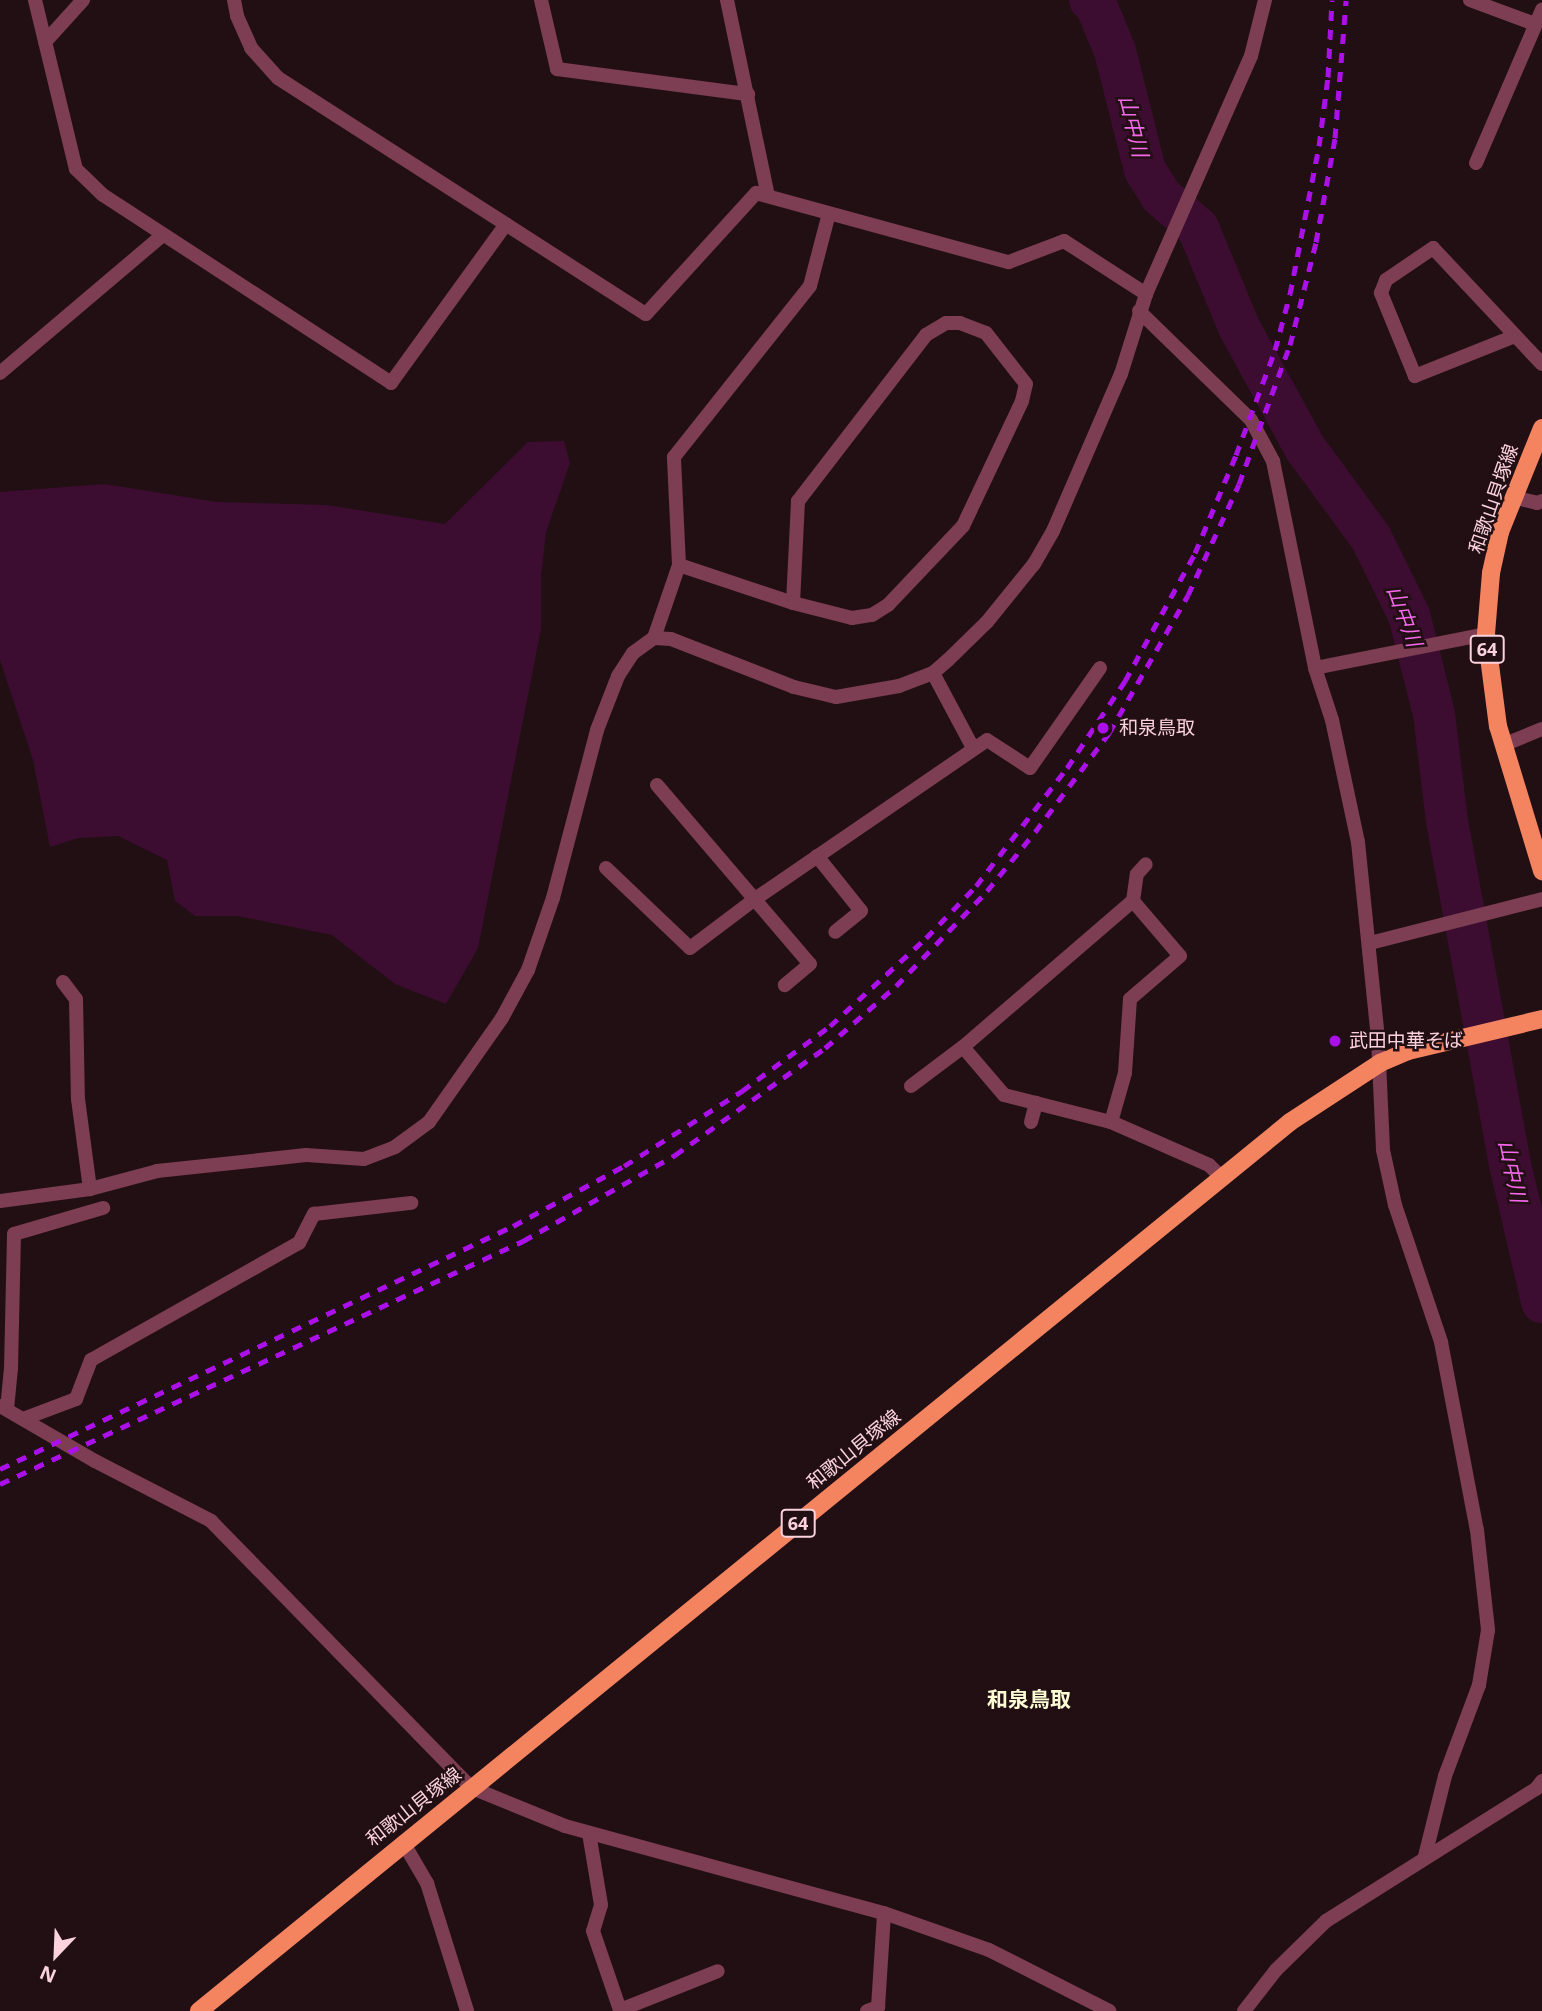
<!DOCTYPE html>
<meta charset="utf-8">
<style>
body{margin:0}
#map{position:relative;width:1542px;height:2011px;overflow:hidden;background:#210f13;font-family:"Open Sans","Noto Sans JP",sans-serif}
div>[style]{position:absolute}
.water>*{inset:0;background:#3c0d30}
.river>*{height:42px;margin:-21px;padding:0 21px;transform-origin:21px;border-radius:21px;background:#3c0d30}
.minor>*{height:14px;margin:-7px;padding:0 7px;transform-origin:7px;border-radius:7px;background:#7d3d53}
.primary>*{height:18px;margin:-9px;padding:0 9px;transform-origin:9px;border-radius:9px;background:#f48460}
.rail>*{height:5px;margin-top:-2.5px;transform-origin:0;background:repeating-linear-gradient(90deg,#ac10ea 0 10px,transparent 0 19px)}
.dots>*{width:19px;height:19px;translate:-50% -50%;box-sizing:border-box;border:4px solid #210f13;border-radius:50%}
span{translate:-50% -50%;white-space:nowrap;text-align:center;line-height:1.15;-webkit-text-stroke:5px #210f13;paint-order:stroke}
.shield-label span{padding:2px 5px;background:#210f13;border:2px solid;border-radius:5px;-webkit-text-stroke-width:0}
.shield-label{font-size:18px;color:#fcd2dd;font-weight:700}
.street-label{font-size:19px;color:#fcd2dd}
.poi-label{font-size:19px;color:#fcd2dd}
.left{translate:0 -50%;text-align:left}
.water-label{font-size:21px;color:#f567ea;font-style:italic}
.neighbourhood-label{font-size:21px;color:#fcfbd4;font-weight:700}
.north{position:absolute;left:21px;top:1920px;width:70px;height:70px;-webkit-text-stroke:5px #210f13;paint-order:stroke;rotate:203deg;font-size:19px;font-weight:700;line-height:28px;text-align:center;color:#fcd2dd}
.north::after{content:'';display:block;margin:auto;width:24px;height:32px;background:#fcd2dd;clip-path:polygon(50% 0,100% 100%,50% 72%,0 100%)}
</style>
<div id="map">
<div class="water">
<div style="clip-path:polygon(564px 441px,570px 463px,546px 532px,541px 577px,541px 629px,478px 948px,446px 1004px,395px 984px,332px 935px,238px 916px,195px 916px,175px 901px,167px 860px,118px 836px,78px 838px,50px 847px,33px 760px,0 660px,0 492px,104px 484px,218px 502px,327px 505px,445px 524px,528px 442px)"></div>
</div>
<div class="river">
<div style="left:1090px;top:0;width:8px;rotate:40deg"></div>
<div style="left:1096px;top:5px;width:50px;rotate:67.6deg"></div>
<div style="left:1115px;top:51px;width:123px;rotate:75.9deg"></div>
<div style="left:1145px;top:170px;width:31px;rotate:58deg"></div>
<div style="left:1161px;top:196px;width:49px;rotate:40.9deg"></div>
<div style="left:1198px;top:228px;width:107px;rotate:67.5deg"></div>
<div style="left:1239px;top:327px;width:138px;rotate:61.4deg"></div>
<div style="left:1305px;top:448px;width:112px;rotate:53.7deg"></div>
<div style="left:1371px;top:538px;width:86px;rotate:63.7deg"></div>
<div style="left:1409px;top:615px;width:102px;rotate:75.8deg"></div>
<div style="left:1434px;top:714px;width:108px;rotate:83.1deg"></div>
<div style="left:1447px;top:821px;width:349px;rotate:79.6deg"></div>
<div style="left:1510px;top:1164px;width:142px;rotate:76.9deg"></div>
</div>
<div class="minor">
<div style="left:35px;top:0;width:174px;rotate:76.4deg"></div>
<div style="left:76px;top:169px;width:37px;rotate:44deg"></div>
<div style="left:103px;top:195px;width:344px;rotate:33.1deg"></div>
<div style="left:391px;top:383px;width:196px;rotate:-54.1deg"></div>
<div style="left:234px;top:0;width:16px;rotate:79deg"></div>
<div style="left:237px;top:16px;width:35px;rotate:66deg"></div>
<div style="left:251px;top:48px;width:40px;rotate:48deg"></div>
<div style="left:278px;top:78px;width:437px;rotate:32.7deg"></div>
<div style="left:646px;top:314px;width:164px;rotate:-47.7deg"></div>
<div style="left:756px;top:193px;width:262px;rotate:15.3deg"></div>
<div style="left:1009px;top:262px;width:59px;rotate:-20.9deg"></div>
<div style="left:1064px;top:241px;width:98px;rotate:32.9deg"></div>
<div style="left:541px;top:0;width:71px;rotate:76.9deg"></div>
<div style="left:557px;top:69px;width:193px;rotate:7.5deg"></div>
<div style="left:727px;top:0;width:200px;rotate:78.2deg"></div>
<div style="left:1470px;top:0;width:69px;rotate:20.3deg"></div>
<div style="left:45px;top:42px;width:57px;rotate:-47.9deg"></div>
<div style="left:1476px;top:163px;width:167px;rotate:-66.7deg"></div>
<div style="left:1139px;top:311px;width:156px;rotate:44.2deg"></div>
<div style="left:1251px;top:420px;width:47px;rotate:61.8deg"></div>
<div style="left:1273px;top:461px;width:211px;rotate:78.5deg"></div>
<div style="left:1315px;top:668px;width:55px;rotate:71.9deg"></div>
<div style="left:1332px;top:720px;width:125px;rotate:78deg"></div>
<div style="left:1358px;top:842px;width:198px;rotate:84.2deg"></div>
<div style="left:1378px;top:1039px;width:111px;rotate:87.4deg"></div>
<div style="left:1383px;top:1150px;width:56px;rotate:77.7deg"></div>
<div style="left:1395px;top:1205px;width:145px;rotate:71.4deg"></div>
<div style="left:1441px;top:1342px;width:191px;rotate:79.2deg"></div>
<div style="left:1477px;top:1530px;width:101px;rotate:83.7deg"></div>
<div style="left:1488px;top:1630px;width:56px;rotate:99.3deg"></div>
<div style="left:1479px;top:1685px;width:97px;rotate:110.5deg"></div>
<div style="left:1445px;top:1776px;width:82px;rotate:104deg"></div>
<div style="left:1515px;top:336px;width:108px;rotate:158.2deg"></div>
<div style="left:1415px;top:376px;width:90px;rotate:-112.3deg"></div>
<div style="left:1381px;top:293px;width:14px;rotate:-69deg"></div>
<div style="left:1386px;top:280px;width:57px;rotate:-34.2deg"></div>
<div style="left:1433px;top:248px;width:159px;rotate:46.8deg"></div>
<div style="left:0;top:373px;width:214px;rotate:-40.3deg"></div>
<div style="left:1512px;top:497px;width:26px;rotate:13deg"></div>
<div style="left:1537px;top:503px;width:5px;rotate:-22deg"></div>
<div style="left:679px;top:565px;width:120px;rotate:18.4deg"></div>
<div style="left:793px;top:603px;width:61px;rotate:14.3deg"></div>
<div style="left:852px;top:618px;width:20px;rotate:-9deg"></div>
<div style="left:872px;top:615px;width:19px;rotate:-32deg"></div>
<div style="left:888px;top:605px;width:109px;rotate:-46.5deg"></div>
<div style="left:963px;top:526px;width:138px;rotate:-64.7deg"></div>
<div style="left:1022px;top:401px;width:17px;rotate:-77deg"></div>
<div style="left:1026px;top:384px;width:65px;rotate:-128.1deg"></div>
<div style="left:986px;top:333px;width:28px;rotate:-159deg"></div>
<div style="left:960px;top:323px;width:14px;rotate:180deg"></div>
<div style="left:946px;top:323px;width:23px;rotate:149deg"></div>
<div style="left:926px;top:335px;width:210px;rotate:127.6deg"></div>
<div style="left:798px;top:501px;width:102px;rotate:92.8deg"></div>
<div style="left:654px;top:638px;width:77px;rotate:-71.1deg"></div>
<div style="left:679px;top:565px;width:108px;rotate:-92.7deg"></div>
<div style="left:674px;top:457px;width:218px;rotate:-51.5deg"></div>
<div style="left:810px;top:286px;width:75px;rotate:-75.4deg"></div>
<div style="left:1315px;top:668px;width:174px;rotate:-11.2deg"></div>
<div style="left:933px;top:673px;width:85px;rotate:61.9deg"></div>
<div style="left:1503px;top:745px;width:42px;rotate:-22.3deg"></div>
<div style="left:657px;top:785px;width:235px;rotate:49.5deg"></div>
<div style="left:810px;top:964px;width:33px;rotate:140deg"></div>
<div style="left:817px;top:856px;width:70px;rotate:51.3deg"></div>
<div style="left:861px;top:911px;width:33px;rotate:141deg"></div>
<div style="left:606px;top:868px;width:116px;rotate:43.6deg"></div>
<div style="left:690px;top:948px;width:81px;rotate:-37deg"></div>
<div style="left:755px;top:899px;width:281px;rotate:-34.4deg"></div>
<div style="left:987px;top:740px;width:51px;rotate:33.1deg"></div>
<div style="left:1030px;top:768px;width:122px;rotate:-55deg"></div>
<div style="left:1133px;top:901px;width:27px;rotate:-82deg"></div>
<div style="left:1137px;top:874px;width:13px;rotate:-48deg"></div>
<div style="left:1370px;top:943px;width:178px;rotate:-14.3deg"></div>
<div style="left:63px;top:982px;width:21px;rotate:53deg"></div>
<div style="left:76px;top:999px;width:100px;rotate:88.9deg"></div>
<div style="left:78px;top:1099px;width:91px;rotate:82.4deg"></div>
<div style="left:963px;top:1047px;width:63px;rotate:49.5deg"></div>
<div style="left:1004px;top:1095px;width:110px;rotate:14.2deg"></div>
<div style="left:1111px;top:1122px;width:107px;rotate:23.7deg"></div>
<div style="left:1209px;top:1165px;width:16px;rotate:45deg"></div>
<div style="left:911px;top:1086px;width:65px;rotate:-36.9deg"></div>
<div style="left:963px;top:1047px;width:224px;rotate:-40.7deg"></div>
<div style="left:1133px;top:901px;width:72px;rotate:49.5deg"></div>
<div style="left:1180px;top:956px;width:66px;rotate:139.3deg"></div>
<div style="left:1130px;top:999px;width:74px;rotate:93.9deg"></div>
<div style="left:1125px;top:1073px;width:51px;rotate:105.9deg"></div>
<div style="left:1031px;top:1122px;width:20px;rotate:-75deg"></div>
<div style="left:0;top:1201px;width:91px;rotate:-7.6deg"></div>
<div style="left:90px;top:1189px;width:69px;rotate:-15deg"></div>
<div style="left:157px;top:1171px;width:150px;rotate:-6.1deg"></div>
<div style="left:306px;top:1155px;width:58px;rotate:3.9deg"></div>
<div style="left:364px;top:1159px;width:33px;rotate:-21deg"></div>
<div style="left:395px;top:1147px;width:42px;rotate:-36.3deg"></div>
<div style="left:429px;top:1122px;width:127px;rotate:-54.9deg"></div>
<div style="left:502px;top:1018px;width:55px;rotate:-61.6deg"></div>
<div style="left:528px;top:970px;width:76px;rotate:-70.9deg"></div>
<div style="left:553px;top:898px;width:174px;rotate:-75.3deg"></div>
<div style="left:597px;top:730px;width:58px;rotate:-68.7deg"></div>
<div style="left:618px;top:676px;width:27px;rotate:-57deg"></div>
<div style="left:633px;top:653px;width:26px;rotate:-36deg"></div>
<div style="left:654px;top:638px;width:17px;rotate:3deg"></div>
<div style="left:671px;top:639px;width:132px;rotate:21.3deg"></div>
<div style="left:794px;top:687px;width:43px;rotate:13.4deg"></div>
<div style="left:836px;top:697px;width:64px;rotate:-9.9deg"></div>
<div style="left:899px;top:686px;width:36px;rotate:-21deg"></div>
<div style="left:933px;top:673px;width:20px;rotate:-41deg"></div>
<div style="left:948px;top:660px;width:54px;rotate:-44.3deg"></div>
<div style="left:987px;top:622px;width:75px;rotate:-51deg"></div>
<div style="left:1034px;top:564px;width:38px;rotate:-60deg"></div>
<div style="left:1053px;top:531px;width:171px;rotate:-66.6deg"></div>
<div style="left:1121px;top:374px;width:84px;rotate:-72.6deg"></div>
<div style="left:1146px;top:294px;width:260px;rotate:-66.2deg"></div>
<div style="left:1251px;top:56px;width:58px;rotate:-76deg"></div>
<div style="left:0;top:1406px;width:110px;rotate:30.1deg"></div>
<div style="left:95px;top:1461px;width:131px;rotate:27.3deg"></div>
<div style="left:211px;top:1521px;width:373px;rotate:45.7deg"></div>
<div style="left:472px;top:1788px;width:100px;rotate:22.2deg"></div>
<div style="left:565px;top:1826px;width:331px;rotate:15.3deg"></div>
<div style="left:884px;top:1913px;width:111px;rotate:19.4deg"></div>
<div style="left:989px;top:1950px;width:135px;rotate:26.9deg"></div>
<div style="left:7px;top:1409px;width:41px;rotate:-84.4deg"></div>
<div style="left:11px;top:1368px;width:134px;rotate:-88.7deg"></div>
<div style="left:14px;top:1234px;width:93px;rotate:-16.3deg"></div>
<div style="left:23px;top:1419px;width:57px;rotate:-20.7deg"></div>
<div style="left:76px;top:1399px;width:42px;rotate:-69deg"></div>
<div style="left:91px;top:1360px;width:239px;rotate:-29.4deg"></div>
<div style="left:299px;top:1243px;width:33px;rotate:-63deg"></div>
<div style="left:314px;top:1214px;width:98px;rotate:-6.5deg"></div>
<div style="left:589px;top:1833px;width:73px;rotate:80.5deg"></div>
<div style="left:601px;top:1905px;width:27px;rotate:107deg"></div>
<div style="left:593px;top:1931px;width:83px;rotate:71.1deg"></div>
<div style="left:620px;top:2010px;width:105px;rotate:-21.7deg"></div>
<div style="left:403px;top:1842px;width:48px;rotate:59.7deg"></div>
<div style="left:427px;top:1883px;width:134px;rotate:72.6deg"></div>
<div style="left:867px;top:2011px;width:12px;rotate:-20deg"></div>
<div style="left:878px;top:2007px;width:94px;rotate:-86.3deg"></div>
<div style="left:1244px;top:2011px;width:52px;rotate:-52deg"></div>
<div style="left:1276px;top:1970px;width:70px;rotate:-44.4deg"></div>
<div style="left:1326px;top:1921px;width:248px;rotate:-32.2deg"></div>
<div style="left:1536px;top:1789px;width:10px;rotate:-53deg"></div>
</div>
<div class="primary">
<div style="left:1542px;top:428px;width:112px;rotate:112deg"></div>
<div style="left:1500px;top:532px;width:42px;rotate:102.4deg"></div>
<div style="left:1491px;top:573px;width:61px;rotate:94.7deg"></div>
<div style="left:1486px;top:634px;width:93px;rotate:82.6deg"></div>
<div style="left:1498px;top:726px;width:152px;rotate:73.1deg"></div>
<div style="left:199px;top:2011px;width:1407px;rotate:-39.17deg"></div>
<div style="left:1290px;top:1122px;width:108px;rotate:-33.2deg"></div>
<div style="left:1380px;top:1063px;width:30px;rotate:-23deg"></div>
<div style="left:1408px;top:1051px;width:138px;rotate:-13.4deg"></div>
</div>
<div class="rail">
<div style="left:0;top:1469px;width:568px;rotate:-25.35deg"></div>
<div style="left:513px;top:1226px;width:126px;rotate:-28.4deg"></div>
<div style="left:624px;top:1166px;width:140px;rotate:-32.4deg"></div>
<div style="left:742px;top:1091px;width:109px;rotate:-36.5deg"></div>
<div style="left:830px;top:1026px;width:130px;rotate:-42.5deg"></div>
<div style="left:926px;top:938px;width:72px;rotate:-46.1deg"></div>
<div style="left:976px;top:886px;width:149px;rotate:-52.4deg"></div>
<div style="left:1067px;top:768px;width:105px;rotate:-56.3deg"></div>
<div style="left:1125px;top:681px;width:146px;rotate:-61.3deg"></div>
<div style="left:1195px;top:553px;width:106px;rotate:-67.3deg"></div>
<div style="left:1236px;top:455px;width:112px;rotate:-69.6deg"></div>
<div style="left:1275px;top:350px;width:58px;rotate:-75deg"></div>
<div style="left:1290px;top:294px;width:151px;rotate:-78.9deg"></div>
<div style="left:1319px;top:146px;width:70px;rotate:-82.6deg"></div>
<div style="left:1328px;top:77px;width:77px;rotate:-87deg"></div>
<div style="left:0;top:1484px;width:577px;rotate:-24.92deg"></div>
<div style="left:523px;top:1241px;width:175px;rotate:-29.5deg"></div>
<div style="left:675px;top:1155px;width:184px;rotate:-35.5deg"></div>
<div style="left:825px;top:1048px;width:94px;rotate:-41.1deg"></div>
<div style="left:896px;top:986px;width:132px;rotate:-46.2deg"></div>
<div style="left:987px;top:891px;width:76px;rotate:-50.9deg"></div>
<div style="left:1035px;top:832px;width:124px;rotate:-53.2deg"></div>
<div style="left:1109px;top:733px;width:159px;rotate:-60.2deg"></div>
<div style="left:1188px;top:595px;width:122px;rotate:-65.3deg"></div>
<div style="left:1239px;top:484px;width:148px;rotate:-69.9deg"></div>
<div style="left:1290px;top:345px;width:106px;rotate:-75.8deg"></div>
<div style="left:1316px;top:242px;width:106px;rotate:-79.6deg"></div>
<div style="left:1335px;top:138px;width:138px;rotate:-85.4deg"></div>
</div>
<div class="dots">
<div style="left:1103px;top:728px;background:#ac10ea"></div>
<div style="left:1335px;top:1041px;background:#ac10ea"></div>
</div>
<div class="shield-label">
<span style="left:1487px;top:649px">64</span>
<span style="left:798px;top:1523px">64</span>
</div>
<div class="street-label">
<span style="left:1494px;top:499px;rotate:-71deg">和歌山貝塚線</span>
<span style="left:854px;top:1450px;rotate:-39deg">和歌山貝塚線</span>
<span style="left:414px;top:1807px;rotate:-38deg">和歌山貝塚線</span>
</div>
<div class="poi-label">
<span class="left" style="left:1119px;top:728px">和泉鳥取</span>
<span class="left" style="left:1349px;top:1041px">武田中華そば</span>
</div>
<div class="water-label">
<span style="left:1134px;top:126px;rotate:76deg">山中川</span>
<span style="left:1405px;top:616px;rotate:70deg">山中川</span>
<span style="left:1513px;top:1171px;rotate:78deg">山中川</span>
</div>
<div class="neighbourhood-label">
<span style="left:1029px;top:1699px">和泉鳥取</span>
</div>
<div class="north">N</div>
</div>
